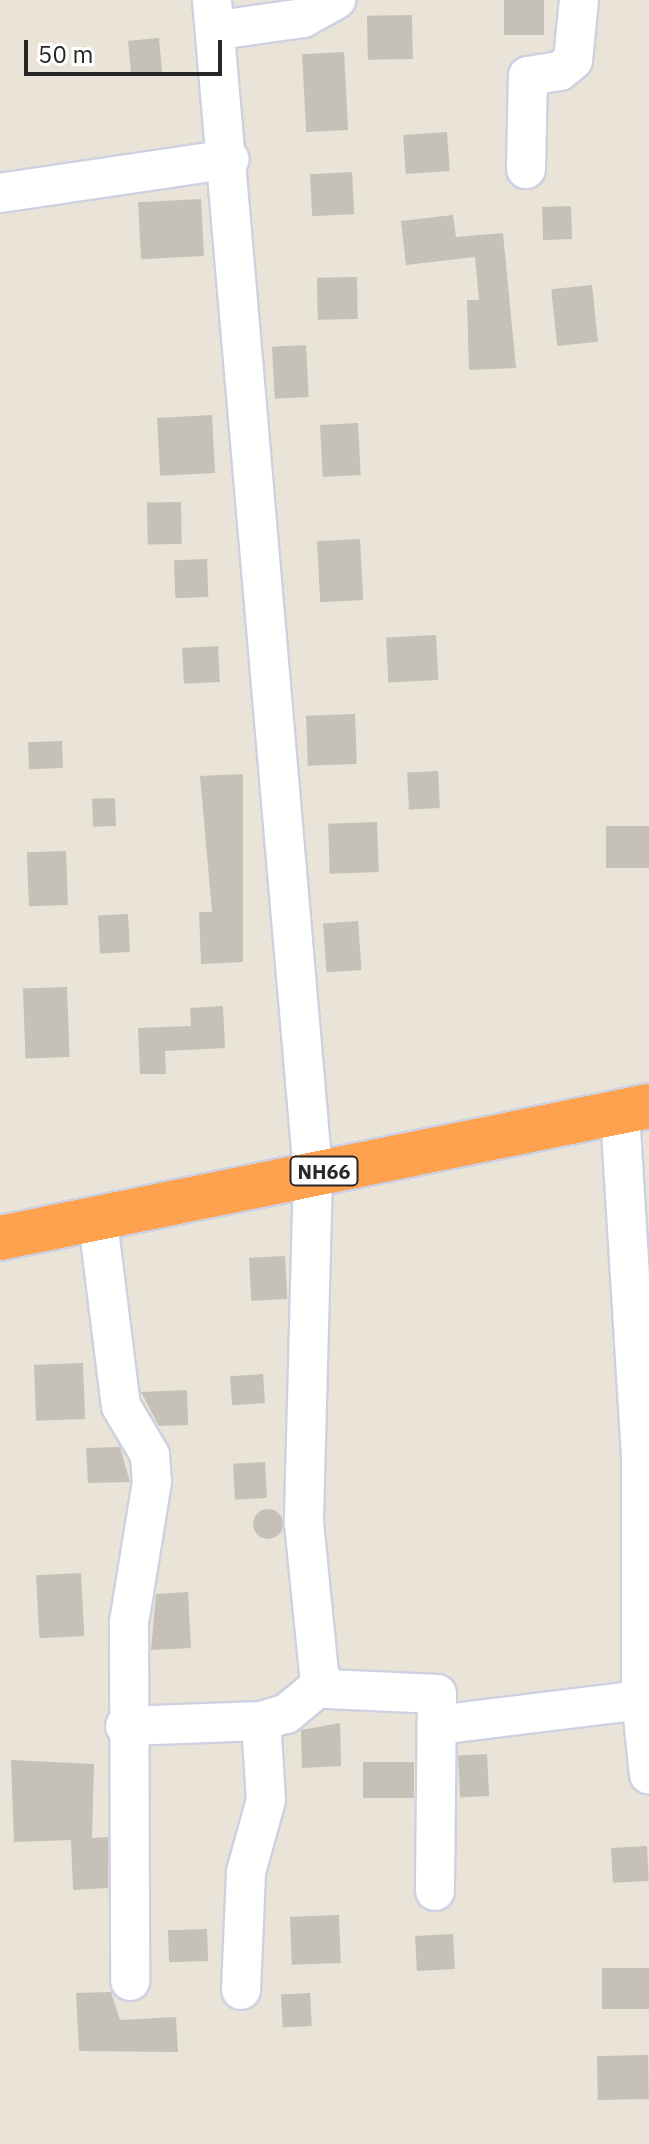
<!DOCTYPE html>
<style>
body{margin:0}
#map{position:relative;width:649px;height:2144px;overflow:hidden;background:#eae3d8;font-family:"IBM Plex Sans",sans-serif}
div>[style]{position:absolute}
.building>*{inset:0;background:#c5c0b8;transform-origin:0 0}
.round{border-radius:50%}
.roads{filter:drop-shadow(2px 0 #ced1e1) drop-shadow(-2px 0 #ced1e1) drop-shadow(0 2px #ced1e1) drop-shadow(0 -2px #ced1e1)}
.minor>*{height:38px;margin:-19px;padding:0 19px;transform-origin:19px;border-radius:19px;background:#fff}
.highway>*{height:44px;margin:-22px;padding:0 22px;transform-origin:22px;border-radius:22px;background:#fea250}
span{translate:-50% -50%;white-space:nowrap;text-align:center;line-height:1.15;-webkit-text-stroke:6px #fff;paint-order:stroke}
.shield-label span{padding:2px 6px;background:#fff;border:2px solid;border-radius:6px;-webkit-text-stroke-width:0}
.shield-label{font-size:20px;color:#272727;font-weight:700}
.scale{position:absolute;left:24px;top:40px;width:198px;height:36px;box-sizing:border-box;border:4px solid #272727;border-top:0;padding-left:10px;font-size:24px;line-height:28px;white-space:nowrap;color:#272727;-webkit-text-stroke:6px #fff;paint-order:stroke}
</style>
<div id="map">
<div class="building">
<div style="left:504px;top:0;width:40px;height:35px"></div>
<div style="left:412px;top:15px;width:44px;height:45px;rotate:89deg"></div>
<div style="left:159px;top:38px;width:35px;height:31px;rotate:85deg"></div>
<div style="left:344px;top:52px;width:78px;height:42px;rotate:87deg"></div>
<div style="left:447px;top:132px;width:39px;height:44px;rotate:86deg"></div>
<div style="left:352px;top:172px;width:42px;height:42px;rotate:87deg"></div>
<div style="left:201px;top:199px;width:57px;height:63px;rotate:87deg"></div>
<div style="left:571px;top:206px;width:33px;height:29px;rotate:88deg"></div>
<div style="clip-path:polygon(453px 215px,456px 237px,503px 233px,516px 368px,469px 370px,467px 300px,479px 300px,475px 257px,406px 265px,401px 221px)"></div>
<div style="left:357px;top:277px;width:42px;height:40px;rotate:89deg"></div>
<div style="left:592px;top:285px;width:57px;height:41px;rotate:84deg"></div>
<div style="left:306px;top:345px;width:52px;height:34px;rotate:87deg"></div>
<div style="left:212px;top:415px;width:58px;height:55px;rotate:87deg"></div>
<div style="left:358px;top:423px;width:52px;height:38px;rotate:87deg"></div>
<div style="left:181px;top:502px;width:42px;height:34px;rotate:89deg"></div>
<div style="left:360px;top:539px;width:61px;height:43px;rotate:87deg"></div>
<div style="left:207px;top:559px;width:38px;height:33px;rotate:88deg"></div>
<div style="left:436px;top:635px;width:45px;height:50px;rotate:87deg"></div>
<div style="left:218px;top:646px;width:36px;height:36px;rotate:87deg"></div>
<div style="left:355px;top:714px;width:50px;height:49px;rotate:88deg"></div>
<div style="left:62px;top:741px;width:27px;height:34px;rotate:88deg"></div>
<div style="left:438px;top:771px;width:37px;height:31px;rotate:87deg"></div>
<div style="clip-path:polygon(243px 774px,243px 962px,201px 964px,199px 912px,212px 912px,200px 776px)"></div>
<div style="left:115px;top:798px;width:28px;height:23px;rotate:88deg"></div>
<div style="left:377px;top:822px;width:50px;height:49px;rotate:88deg"></div>
<div style="left:649px;top:826px;width:42px;height:43px;rotate:90deg"></div>
<div style="left:66px;top:851px;width:54px;height:39px;rotate:88deg"></div>
<div style="left:128px;top:914px;width:38px;height:30px;rotate:87deg"></div>
<div style="left:358px;top:921px;width:49px;height:35px;rotate:86deg"></div>
<div style="left:67px;top:987px;width:70px;height:44px;rotate:88deg"></div>
<div style="clip-path:polygon(223px 1006px,225px 1048px,165px 1051px,166px 1074px,140px 1074px,138px 1028px,191px 1026px,190px 1008px)"></div>
<div style="left:285px;top:1256px;width:43px;height:36px;rotate:87deg"></div>
<div style="left:83px;top:1363px;width:56px;height:49px;rotate:88deg"></div>
<div style="left:263px;top:1374px;width:29px;height:33px;rotate:86deg"></div>
<div style="clip-path:polygon(187px 1390px,188px 1425px,159px 1426px,141px 1392px)"></div>
<div style="clip-path:polygon(120px 1447px,130px 1482px,88px 1483px,86px 1448px)"></div>
<div style="left:265px;top:1462px;width:36px;height:32px;rotate:87deg"></div>
<div class="round" style="left:253px;top:1509px;width:30px;height:30px"></div>
<div style="left:81px;top:1573px;width:63px;height:45px;rotate:87deg"></div>
<div style="clip-path:polygon(188px 1592px,191px 1648px,151px 1650px,156px 1594px)"></div>
<div style="clip-path:polygon(340px 1723px,341px 1766px,302px 1768px,301px 1730px)"></div>
<div style="left:487px;top:1754px;width:42px;height:29px;rotate:87deg"></div>
<div style="clip-path:polygon(11px 1760px,94px 1764px,92px 1838px,108px 1837px,108px 1888px,73px 1890px,71px 1840px,14px 1842px)"></div>
<div style="left:414px;top:1762px;width:36px;height:51px;rotate:90deg"></div>
<div style="left:647px;top:1846px;width:35px;height:36px;rotate:87deg"></div>
<div style="left:339px;top:1915px;width:48px;height:49px;rotate:88deg"></div>
<div style="left:207px;top:1929px;width:32px;height:39px;rotate:88deg"></div>
<div style="left:453px;top:1934px;width:35px;height:38px;rotate:87deg"></div>
<div style="left:649px;top:1968px;width:41px;height:47px;rotate:90deg"></div>
<div style="clip-path:polygon(111px 1992px,120px 2020px,176px 2017px,178px 2052px,79px 2051px,76px 1993px)"></div>
<div style="left:310px;top:1993px;width:33px;height:29px;rotate:87deg"></div>
<div style="left:648px;top:2055px;width:44px;height:51px;rotate:89deg"></div>
</div>
<div class="roads">
<div class="minor">
<div style="left:212px;top:0;width:1177px;rotate:85.08deg"></div>
<div style="left:313px;top:1173px;width:350px;rotate:91.5deg"></div>
<div style="left:304px;top:1523px;width:152px;rotate:84.3deg"></div>
<div style="left:319px;top:1674px;width:17px;rotate:59deg"></div>
<div style="left:328px;top:1689px;width:109px;rotate:2.6deg"></div>
<div style="left:437px;top:1694px;width:197px;rotate:90.6deg"></div>
<div style="left:219px;top:30px;width:85px;rotate:-8.1deg"></div>
<div style="left:303px;top:18px;width:38px;rotate:-29deg"></div>
<div style="left:526px;top:169px;width:93px;rotate:-88.8deg"></div>
<div style="left:528px;top:76px;width:32px;rotate:-9deg"></div>
<div style="left:560px;top:71px;width:17px;rotate:-40deg"></div>
<div style="left:573px;top:60px;width:60px;rotate:-84.3deg"></div>
<div style="left:0;top:193px;width:232px;rotate:-8.4deg"></div>
<div style="left:620px;top:1113px;width:349px;rotate:86.5deg"></div>
<div style="left:641px;top:1461px;width:237px;rotate:90deg"></div>
<div style="left:641px;top:1698px;width:77px;rotate:84.1deg"></div>
<div style="left:98px;top:1222px;width:185px;rotate:82.9deg"></div>
<div style="left:121px;top:1406px;width:57px;rotate:59.4deg"></div>
<div style="left:150px;top:1455px;width:27px;rotate:86deg"></div>
<div style="left:152px;top:1482px;width:142px;rotate:99.3deg"></div>
<div style="left:129px;top:1622px;width:359px;rotate:89.8deg"></div>
<div style="left:261px;top:1721px;width:26px;rotate:-16deg"></div>
<div style="left:286px;top:1714px;width:45px;rotate:-39.6deg"></div>
<div style="left:437px;top:1725px;width:214px;rotate:-7deg"></div>
<div style="left:125px;top:1726px;width:136px;rotate:-2.1deg"></div>
<div style="left:261px;top:1721px;width:79px;rotate:86.4deg"></div>
<div style="left:266px;top:1800px;width:75px;rotate:105.5deg"></div>
<div style="left:246px;top:1872px;width:118px;rotate:92.4deg"></div>
</div>
<div class="highway">
<div style="left:0;top:1238px;width:662px;rotate:-11.5deg"></div>
</div>
</div>
<div class="shield-label">
<span style="left:324px;top:1171px">NH66</span>
</div>
<div class="scale">50 m</div>
</div>
